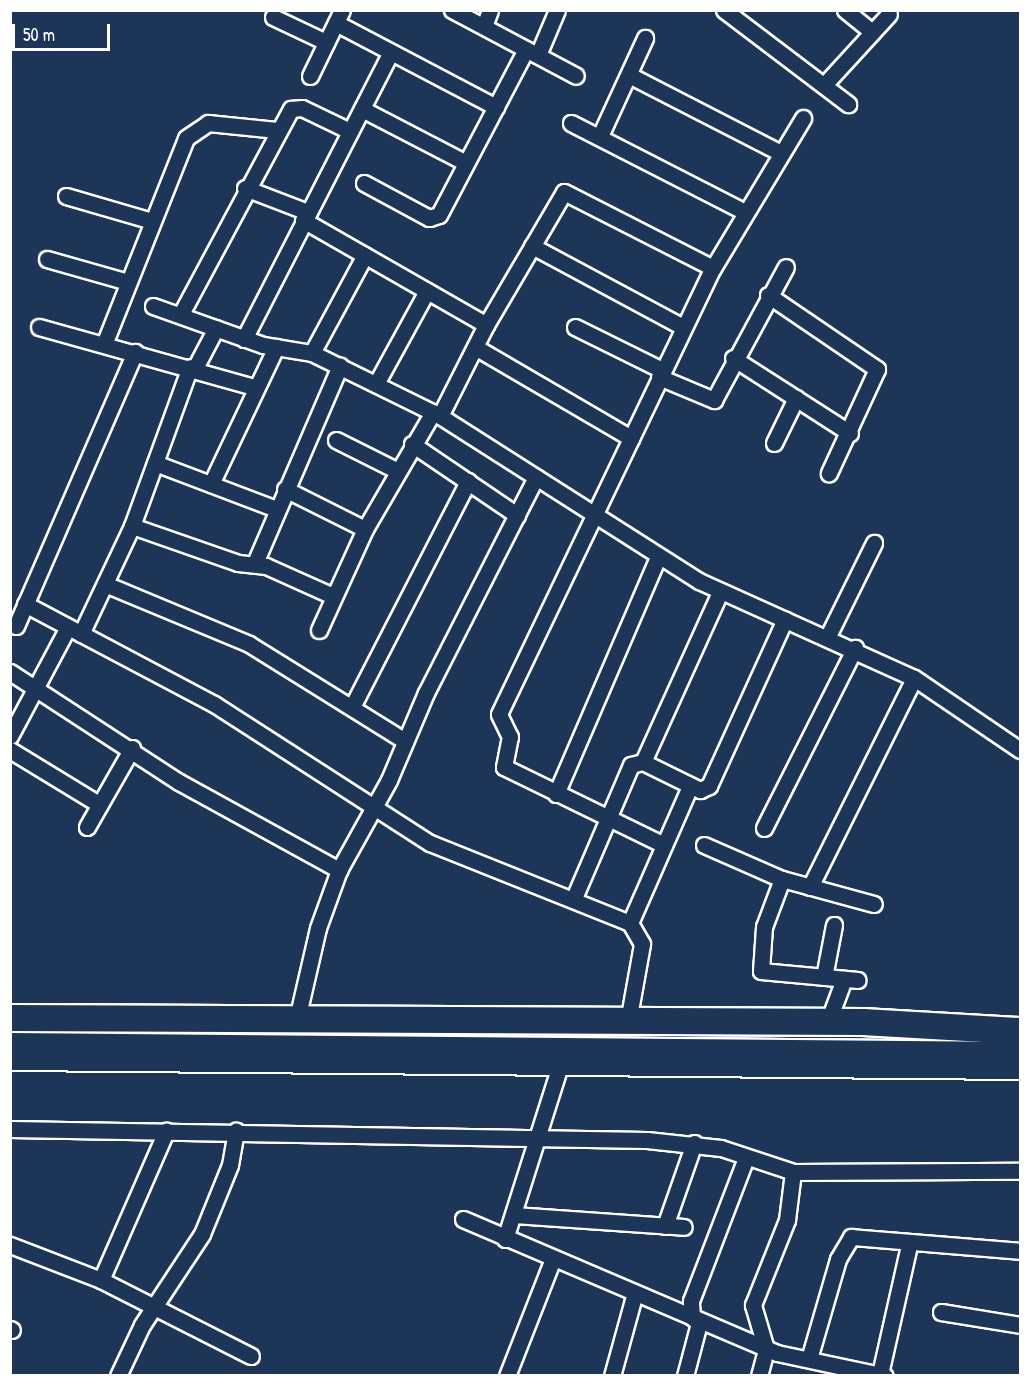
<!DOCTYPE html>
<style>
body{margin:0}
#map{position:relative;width:1031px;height:1386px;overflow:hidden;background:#1d3557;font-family:"Patrick Hand",sans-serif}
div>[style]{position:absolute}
.roads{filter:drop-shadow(2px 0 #fff) drop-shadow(-2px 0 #fff) drop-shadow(0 2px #fff) drop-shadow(0 -2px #fff)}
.street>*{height:15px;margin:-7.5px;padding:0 7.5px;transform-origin:7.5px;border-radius:7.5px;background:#1d3557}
.highway>*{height:26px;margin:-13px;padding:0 13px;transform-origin:13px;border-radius:13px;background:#1d3557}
span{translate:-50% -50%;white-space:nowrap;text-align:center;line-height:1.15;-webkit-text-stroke:6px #1d3557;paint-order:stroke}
.frame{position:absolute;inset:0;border:12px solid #fff;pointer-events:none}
.scale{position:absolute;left:12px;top:24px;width:98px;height:27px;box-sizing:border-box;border:3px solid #fff;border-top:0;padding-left:8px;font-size:18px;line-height:21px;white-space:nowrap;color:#fff;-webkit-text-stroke:4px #1d3557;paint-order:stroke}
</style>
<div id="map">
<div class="roads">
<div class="street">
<div style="left:452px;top:10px;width:140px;rotate:28deg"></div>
<div style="left:724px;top:10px;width:156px;rotate:37.2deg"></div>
<div style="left:845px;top:10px;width:35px;rotate:39deg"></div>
<div style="left:273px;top:17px;width:59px;rotate:25.3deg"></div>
<div style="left:336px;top:23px;width:181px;rotate:27.7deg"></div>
<div style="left:484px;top:26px;width:17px;rotate:-69deg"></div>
<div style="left:538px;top:55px;width:49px;rotate:-67.1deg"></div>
<div style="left:629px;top:75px;width:171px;rotate:27.2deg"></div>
<div style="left:310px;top:76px;width:73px;rotate:-64.1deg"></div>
<div style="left:824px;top:85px;width:96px;rotate:-47.5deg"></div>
<div style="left:362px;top:109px;width:117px;rotate:27.4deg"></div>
<div style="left:571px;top:123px;width:193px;rotate:27.1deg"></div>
<div style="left:600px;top:136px;width:108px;rotate:-65.3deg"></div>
<div style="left:364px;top:183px;width:74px;rotate:28.3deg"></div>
<div style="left:429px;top:218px;width:10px;rotate:-17deg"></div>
<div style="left:439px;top:215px;width:187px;rotate:-62.3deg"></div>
<div style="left:245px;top:188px;width:67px;rotate:20.9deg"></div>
<div style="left:66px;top:196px;width:90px;rotate:16.2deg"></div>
<div style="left:303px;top:220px;width:211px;rotate:29.8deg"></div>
<div style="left:532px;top:246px;width:171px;rotate:28.2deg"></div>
<div style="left:47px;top:259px;width:84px;rotate:15.9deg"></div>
<div style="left:768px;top:295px;width:132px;rotate:34.2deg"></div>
<div style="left:877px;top:369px;width:115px;rotate:114.8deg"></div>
<div style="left:153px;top:306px;width:117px;rotate:19.5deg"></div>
<div style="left:263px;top:345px;width:50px;rotate:9.3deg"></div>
<div style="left:312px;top:353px;width:143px;rotate:26.2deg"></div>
<div style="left:440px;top:416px;width:307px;rotate:32.5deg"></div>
<div style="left:699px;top:581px;width:236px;rotate:24.3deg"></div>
<div style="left:914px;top:678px;width:128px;rotate:34.2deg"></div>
<div style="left:181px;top:314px;width:233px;rotate:-61.8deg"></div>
<div style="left:291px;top:109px;width:11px;rotate:-5deg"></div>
<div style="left:302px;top:108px;width:53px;rotate:25.6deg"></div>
<div style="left:39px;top:327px;width:223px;rotate:15.6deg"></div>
<div style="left:575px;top:327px;width:97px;rotate:26.3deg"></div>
<div style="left:244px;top:339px;width:322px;rotate:-62.9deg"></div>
<div style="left:105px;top:342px;width:219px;rotate:-68.3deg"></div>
<div style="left:186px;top:138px;width:27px;rotate:-34deg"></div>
<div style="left:208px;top:123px;width:69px;rotate:5.8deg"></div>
<div style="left:475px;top:347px;width:181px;rotate:30.3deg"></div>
<div style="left:312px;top:353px;width:111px;rotate:-61.6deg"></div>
<div style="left:733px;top:358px;width:139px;rotate:32.7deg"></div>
<div style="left:195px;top:368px;width:45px;rotate:-62.3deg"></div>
<div style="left:659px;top:377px;width:60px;rotate:22.7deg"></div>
<div style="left:714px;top:400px;width:151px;rotate:-61.6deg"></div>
<div style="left:376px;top:384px;width:106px;rotate:-61.3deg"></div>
<div style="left:440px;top:416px;width:102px;rotate:-63.2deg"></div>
<div style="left:486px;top:325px;width:154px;rotate:-59.6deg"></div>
<div style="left:564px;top:192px;width:167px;rotate:27deg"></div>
<div style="left:336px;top:440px;width:67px;rotate:26.6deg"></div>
<div style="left:774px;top:443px;width:50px;rotate:-63.9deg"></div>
<div style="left:412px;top:444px;width:127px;rotate:34.1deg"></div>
<div style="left:155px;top:463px;width:129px;rotate:20.8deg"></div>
<div style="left:211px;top:484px;width:152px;rotate:-64.6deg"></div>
<div style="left:285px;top:489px;width:89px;rotate:26.6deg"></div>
<div style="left:132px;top:526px;width:112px;rotate:19.2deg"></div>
<div style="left:238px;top:563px;width:28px;rotate:6deg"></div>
<div style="left:266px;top:566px;width:73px;rotate:24.1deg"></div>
<div style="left:255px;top:563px;width:215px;rotate:-66.7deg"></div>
<div style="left:105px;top:584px;width:156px;rotate:22.6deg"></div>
<div style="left:249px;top:644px;width:184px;rotate:31.9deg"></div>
<div style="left:25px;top:604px;width:214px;rotate:27.9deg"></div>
<div style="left:214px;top:704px;width:257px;rotate:32.8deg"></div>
<div style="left:430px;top:843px;width:215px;rotate:21.8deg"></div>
<div style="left:630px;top:923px;width:24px;rotate:60deg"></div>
<div style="left:642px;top:944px;width:79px;rotate:100.2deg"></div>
<div style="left:16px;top:626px;width:299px;rotate:-66.5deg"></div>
<div style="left:319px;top:630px;width:111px;rotate:-65.5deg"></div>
<div style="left:365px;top:529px;width:135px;rotate:-59.8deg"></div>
<div style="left:81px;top:634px;width:119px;rotate:-64.7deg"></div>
<div style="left:132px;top:526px;width:169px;rotate:-70deg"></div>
<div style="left:828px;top:636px;width:104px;rotate:-63.7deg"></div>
<div style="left:10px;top:672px;width:202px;rotate:33.1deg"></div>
<div style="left:179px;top:782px;width:183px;rotate:28.8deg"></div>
<div style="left:352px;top:707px;width:254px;rotate:-62.8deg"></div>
<div style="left:10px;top:736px;width:123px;rotate:-62deg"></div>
<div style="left:10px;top:750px;width:105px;rotate:31.4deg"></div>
<div style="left:643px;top:762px;width:187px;rotate:-65.6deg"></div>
<div style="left:556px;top:794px;width:258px;rotate:-66.7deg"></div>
<div style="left:87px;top:827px;width:91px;rotate:-60.3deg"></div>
<div style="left:764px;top:828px;width:202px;rotate:-63.2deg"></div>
<div style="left:664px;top:845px;width:178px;rotate:-154deg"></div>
<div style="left:504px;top:767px;width:31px;rotate:-79deg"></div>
<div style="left:510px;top:737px;width:25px;rotate:-116deg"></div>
<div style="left:499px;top:714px;width:495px;rotate:-64.4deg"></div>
<div style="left:713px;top:268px;width:175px;rotate:-59deg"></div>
<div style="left:704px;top:845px;width:85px;rotate:23.6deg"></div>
<div style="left:782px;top:879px;width:95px;rotate:15.2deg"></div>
<div style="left:782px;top:879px;width:51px;rotate:110.6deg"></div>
<div style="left:764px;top:927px;width:44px;rotate:93.9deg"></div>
<div style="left:761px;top:971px;width:97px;rotate:5.3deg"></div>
<div style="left:810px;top:887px;width:233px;rotate:-63.5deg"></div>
<div style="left:574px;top:898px;width:145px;rotate:-66.8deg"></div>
<div style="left:631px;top:765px;width:12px;rotate:-14deg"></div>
<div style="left:643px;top:762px;width:64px;rotate:26.2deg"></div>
<div style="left:700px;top:790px;width:10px;rotate:-24deg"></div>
<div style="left:709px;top:786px;width:183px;rotate:-65.5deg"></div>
<div style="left:630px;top:923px;width:150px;rotate:-66.3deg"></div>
<div style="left:824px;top:977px;width:53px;rotate:-79.1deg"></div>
<div style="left:297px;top:1019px;width:93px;rotate:-77deg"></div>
<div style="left:318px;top:928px;width:62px;rotate:-70.1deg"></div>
<div style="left:339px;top:870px;width:103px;rotate:-60.9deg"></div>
<div style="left:389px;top:780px;width:95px;rotate:-67deg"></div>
<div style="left:426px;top:693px;width:242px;rotate:-63deg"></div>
<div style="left:828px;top:1022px;width:46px;rotate:-69.6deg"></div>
<div style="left:10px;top:1062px;width:1010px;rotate:0.51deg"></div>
<div style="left:10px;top:1129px;width:637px;rotate:0.99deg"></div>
<div style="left:647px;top:1140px;width:74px;rotate:6.2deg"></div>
<div style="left:721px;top:1148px;width:76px;rotate:18.4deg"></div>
<div style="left:793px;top:1172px;width:227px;rotate:-0.3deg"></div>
<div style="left:514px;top:1215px;width:170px;rotate:4deg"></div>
<div style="left:463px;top:1219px;width:341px;rotate:23.1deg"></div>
<div style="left:777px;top:1353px;width:110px;rotate:12deg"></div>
<div style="left:665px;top:1226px;width:88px;rotate:-70.7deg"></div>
<div style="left:505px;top:1239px;width:189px;rotate:-72.4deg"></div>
<div style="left:10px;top:1245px;width:97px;rotate:21deg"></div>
<div style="left:101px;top:1280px;width:168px;rotate:26.9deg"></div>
<div style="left:101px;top:1280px;width:163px;rotate:-66.4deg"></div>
<div style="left:941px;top:1312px;width:80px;rotate:9.3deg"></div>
<div style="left:10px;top:1329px;width:2px;rotate:27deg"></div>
<div style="left:809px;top:1359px;width:104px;rotate:-73.8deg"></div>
<div style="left:838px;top:1259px;width:26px;rotate:-59deg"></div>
<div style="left:851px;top:1237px;width:170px;rotate:4.7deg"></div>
<div style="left:880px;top:1374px;width:132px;rotate:-77.3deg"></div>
<div style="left:118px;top:1376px;width:56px;rotate:-64.8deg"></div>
<div style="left:142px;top:1325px;width:109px;rotate:-56.6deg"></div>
<div style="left:202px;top:1234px;width:74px;rotate:-67.9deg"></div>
<div style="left:230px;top:1165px;width:35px;rotate:-80deg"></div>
<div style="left:507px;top:1376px;width:123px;rotate:-68.6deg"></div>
<div style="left:612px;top:1376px;width:83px;rotate:-74.6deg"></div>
<div style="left:685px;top:1376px;width:55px;rotate:-75.2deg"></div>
<div style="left:699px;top:1323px;width:9px;rotate:-139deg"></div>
<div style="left:692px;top:1317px;width:16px;rotate:-94deg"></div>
<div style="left:691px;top:1301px;width:153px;rotate:-69deg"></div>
<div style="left:759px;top:1376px;width:28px;rotate:-75deg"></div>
<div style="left:766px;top:1349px;width:46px;rotate:-106.5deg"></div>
<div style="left:753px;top:1305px;width:92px;rotate:-68.2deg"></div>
<div style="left:787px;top:1220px;width:48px;rotate:-82.9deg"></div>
</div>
<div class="highway">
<div style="left:10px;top:1018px;width:853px;rotate:0.27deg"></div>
<div style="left:863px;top:1022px;width:157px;rotate:3.3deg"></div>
<div style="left:10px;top:1046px;width:1010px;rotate:0.51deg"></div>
</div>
</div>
<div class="frame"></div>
<div class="scale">50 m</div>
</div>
